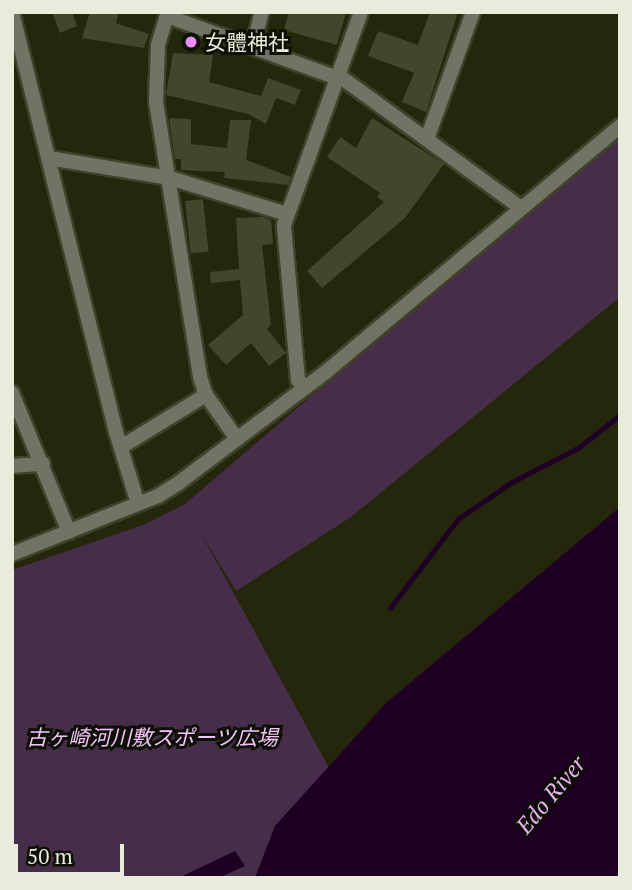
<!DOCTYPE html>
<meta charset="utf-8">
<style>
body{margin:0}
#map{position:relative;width:632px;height:890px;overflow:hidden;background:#25270c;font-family:"PT Serif","Noto Sans JP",serif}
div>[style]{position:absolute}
.green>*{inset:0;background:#462e4b}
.water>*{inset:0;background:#1d0024}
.stream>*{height:4.5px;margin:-2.25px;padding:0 2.25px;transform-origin:2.25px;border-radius:2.25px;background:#1d0024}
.building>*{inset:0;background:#43462b;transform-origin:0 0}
.roads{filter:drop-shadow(2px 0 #404229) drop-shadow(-2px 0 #404229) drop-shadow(0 2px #404229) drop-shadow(0 -2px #404229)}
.minor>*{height:14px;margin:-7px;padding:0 7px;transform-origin:7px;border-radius:7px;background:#727367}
.tertiary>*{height:14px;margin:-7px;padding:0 7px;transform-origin:7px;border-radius:7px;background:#727367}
.dots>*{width:19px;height:19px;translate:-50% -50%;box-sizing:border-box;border:4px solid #0e0f05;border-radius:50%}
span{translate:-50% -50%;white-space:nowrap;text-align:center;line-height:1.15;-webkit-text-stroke:6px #0e0f05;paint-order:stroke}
.poi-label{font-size:21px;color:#e9ebdb}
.left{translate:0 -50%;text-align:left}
.park-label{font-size:21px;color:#f0c4fa;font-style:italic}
.water-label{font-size:23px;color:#e7b0f4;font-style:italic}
.frame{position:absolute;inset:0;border:14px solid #e9ebdb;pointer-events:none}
.scale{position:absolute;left:14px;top:844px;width:110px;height:32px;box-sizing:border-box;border:4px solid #e9ebdb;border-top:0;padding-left:9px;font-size:21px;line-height:24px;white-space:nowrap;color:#e9ebdb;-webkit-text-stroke:5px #0e0f05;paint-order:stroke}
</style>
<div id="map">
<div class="green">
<div style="clip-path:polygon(620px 132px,620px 297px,351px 517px,236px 591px,199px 530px,329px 768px,275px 826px,255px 878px,12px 878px,12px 570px,143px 525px,185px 504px)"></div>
</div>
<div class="water">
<div style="clip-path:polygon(620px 507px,620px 878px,255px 878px,275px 826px,386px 703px)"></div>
<div style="clip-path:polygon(235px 851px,245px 866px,218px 878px,178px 878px)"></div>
</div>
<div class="stream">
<div style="left:390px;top:608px;width:112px;rotate:-52.6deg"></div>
<div style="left:458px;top:519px;width:65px;rotate:-34.4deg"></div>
<div style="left:512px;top:482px;width:74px;rotate:-27.3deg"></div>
<div style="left:578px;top:448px;width:53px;rotate:-38.2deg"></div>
</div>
<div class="building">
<div style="clip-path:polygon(52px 12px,72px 12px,77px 26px,60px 33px)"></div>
<div style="clip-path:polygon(90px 12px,119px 12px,116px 23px,149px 34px,144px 48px,82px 38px)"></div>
<div style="clip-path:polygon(289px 12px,346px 12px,337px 45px,284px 30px)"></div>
<div style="clip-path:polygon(430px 12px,458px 12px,426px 112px,402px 102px,414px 73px,368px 56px,378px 31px,418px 45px)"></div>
<div style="clip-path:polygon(173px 53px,213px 55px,209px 82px,261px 96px,268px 78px,301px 90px,295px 105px,276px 98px,266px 124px,248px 114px,166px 95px)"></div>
<div style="clip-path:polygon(169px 118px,191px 119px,191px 144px,227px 148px,230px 120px,251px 120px,246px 160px,291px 177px,288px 185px,224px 178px,225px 172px,181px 170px,181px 159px,175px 159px)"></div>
<div style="clip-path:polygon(372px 118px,444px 164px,405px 218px,322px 288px,307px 271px,384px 202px,377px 197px,380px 193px,327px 157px,340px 137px,356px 148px)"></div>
<div style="left:203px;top:199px;width:53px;height:18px;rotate:84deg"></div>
<div style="clip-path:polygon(263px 217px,271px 220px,273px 244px,262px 245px,271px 325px,267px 329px,286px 353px,269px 366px,251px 343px,226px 365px,208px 345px,243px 315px,240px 280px,211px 283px,210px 272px,239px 269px,236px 218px)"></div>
</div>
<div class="roads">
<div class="minor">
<div style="left:12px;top:12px;width:433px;rotate:76.1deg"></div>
<div style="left:116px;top:432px;width:75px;rotate:73deg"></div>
<div style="left:168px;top:12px;width:34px;rotate:107deg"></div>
<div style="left:158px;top:45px;width:57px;rotate:92deg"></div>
<div style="left:156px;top:102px;width:278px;rotate:80.9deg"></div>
<div style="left:200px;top:377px;width:19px;rotate:72deg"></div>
<div style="left:206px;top:395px;width:54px;rotate:54.8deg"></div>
<div style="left:167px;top:16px;width:181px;rotate:20deg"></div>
<div style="left:253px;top:45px;width:34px;rotate:-75deg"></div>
<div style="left:338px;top:75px;width:226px;rotate:36deg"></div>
<div style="left:427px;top:139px;width:135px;rotate:-70.1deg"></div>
<div style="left:49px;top:158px;width:123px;rotate:9.4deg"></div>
<div style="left:170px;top:178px;width:122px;rotate:17.1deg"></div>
<div style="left:305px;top:388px;width:11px;rotate:-131deg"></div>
<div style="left:298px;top:380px;width:156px;rotate:-95.2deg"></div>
<div style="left:284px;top:225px;width:226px;rotate:-70.1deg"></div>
<div style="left:12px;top:393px;width:150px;rotate:67.7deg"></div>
<div style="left:121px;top:447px;width:100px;rotate:-31.5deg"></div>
<div style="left:12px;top:466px;width:31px;rotate:-4deg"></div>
</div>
<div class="tertiary">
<div style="left:12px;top:554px;width:157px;rotate:-21.7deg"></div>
<div style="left:158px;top:496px;width:26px;rotate:-32deg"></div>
<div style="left:180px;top:482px;width:183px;rotate:-37deg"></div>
<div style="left:326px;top:372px;width:383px;rotate:-39.9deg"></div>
</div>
</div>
<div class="dots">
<div style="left:191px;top:42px;background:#e98dfe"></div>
</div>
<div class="poi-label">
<span class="left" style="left:205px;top:42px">女體神社</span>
</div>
<div class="park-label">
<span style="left:152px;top:737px">古ヶ崎河川敷スポーツ広場</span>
</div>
<div class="water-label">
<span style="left:551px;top:795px;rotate:-50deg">Edo River</span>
</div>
<div class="frame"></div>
<div class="scale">50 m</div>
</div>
